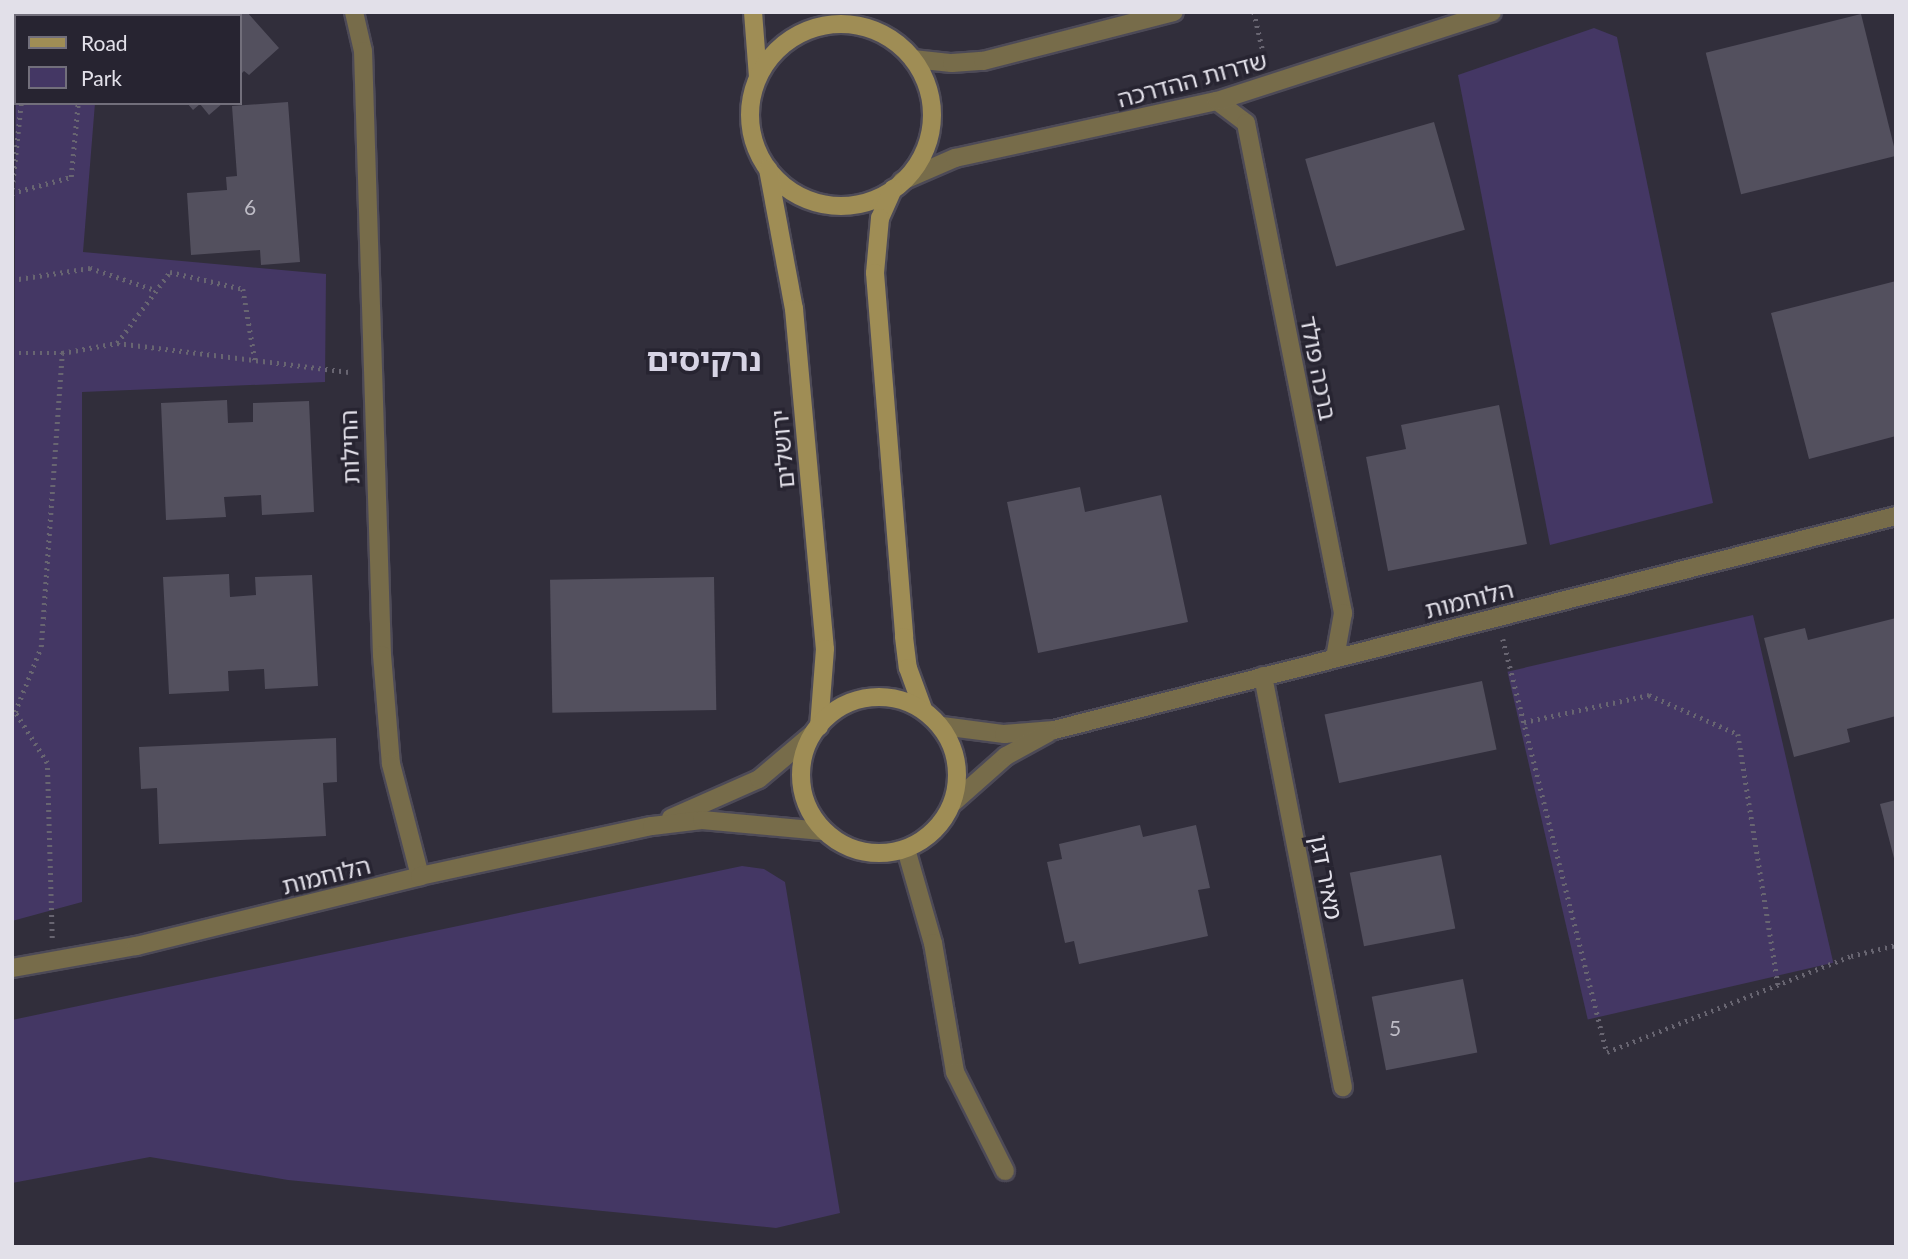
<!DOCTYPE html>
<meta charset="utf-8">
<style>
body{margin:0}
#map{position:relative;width:1908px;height:1259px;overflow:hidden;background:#312e3b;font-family:Lato,"Noto Sans Hebrew",sans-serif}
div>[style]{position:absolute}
.green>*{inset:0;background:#443764;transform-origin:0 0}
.building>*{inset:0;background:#53505e;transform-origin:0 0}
.path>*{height:4.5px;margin-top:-2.25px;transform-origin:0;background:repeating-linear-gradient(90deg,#686571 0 2px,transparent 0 7px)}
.roads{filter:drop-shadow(2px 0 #4d4a57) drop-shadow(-2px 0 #4d4a57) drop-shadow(0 2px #4d4a57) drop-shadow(0 -2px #4d4a57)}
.lane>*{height:18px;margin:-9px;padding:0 9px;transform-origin:9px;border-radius:9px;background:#776c4a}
.street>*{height:18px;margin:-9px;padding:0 9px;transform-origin:9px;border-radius:9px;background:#776c4a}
.secondary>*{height:18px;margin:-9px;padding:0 9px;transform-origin:9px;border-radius:9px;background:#9f8d55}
.secondary>.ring{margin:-9px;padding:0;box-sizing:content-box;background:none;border:18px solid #9f8d55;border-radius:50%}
span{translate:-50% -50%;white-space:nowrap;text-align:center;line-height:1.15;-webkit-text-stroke:7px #272431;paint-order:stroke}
.number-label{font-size:21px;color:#bebcc6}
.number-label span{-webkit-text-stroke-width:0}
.street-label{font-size:24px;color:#e2e0e9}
.district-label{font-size:32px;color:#d7d4e5;font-weight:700}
.frame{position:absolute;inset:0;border:14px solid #e2e0e9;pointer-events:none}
.legend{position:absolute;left:14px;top:14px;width:228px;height:91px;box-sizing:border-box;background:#272431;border:2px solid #726f7b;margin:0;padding:9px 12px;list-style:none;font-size:21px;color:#e2e0e9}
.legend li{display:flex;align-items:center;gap:14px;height:35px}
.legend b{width:35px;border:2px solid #726f7b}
</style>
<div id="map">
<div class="green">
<div style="clip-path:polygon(16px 20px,16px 103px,95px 103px,83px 252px,326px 274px,325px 382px,82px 392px,82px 902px,12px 921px)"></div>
<div style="clip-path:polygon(1594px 28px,1617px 37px,1713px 503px,1550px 545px,1458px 75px)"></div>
<div style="left:1753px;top:615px;width:357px;height:252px;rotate:77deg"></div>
<div style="clip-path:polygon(742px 866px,764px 869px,785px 882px,840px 1213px,776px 1228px,288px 1180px,150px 1157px,12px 1183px,12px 1020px)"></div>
</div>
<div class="building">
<div style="clip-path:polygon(183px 12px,247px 12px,279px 48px,249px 75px,244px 71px,240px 75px,240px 16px,179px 16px)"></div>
<div style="left:1861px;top:14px;width:146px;height:160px;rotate:76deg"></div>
<div style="clip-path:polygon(288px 102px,300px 262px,261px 265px,260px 250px,191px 255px,187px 193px,227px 190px,226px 177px,237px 176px,232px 106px)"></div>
<div style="clip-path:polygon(187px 103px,223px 103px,209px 115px,200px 104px,193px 110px)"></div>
<div style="left:1434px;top:122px;width:112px;height:134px;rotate:74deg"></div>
<div style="clip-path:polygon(1896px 281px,1896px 436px,1809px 459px,1771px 313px)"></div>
<div style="clip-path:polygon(227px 400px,228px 423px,253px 422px,253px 403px,309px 401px,314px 512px,262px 515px,261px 495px,224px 497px,226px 517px,166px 520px,161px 403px)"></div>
<div style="clip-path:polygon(1499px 405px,1527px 544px,1388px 571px,1366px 457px,1406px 449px,1401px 425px)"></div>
<div style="clip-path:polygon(1080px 487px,1085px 512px,1161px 495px,1188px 622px,1038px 653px,1007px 502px)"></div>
<div style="clip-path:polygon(229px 574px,230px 597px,256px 595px,255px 577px,312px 575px,318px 686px,265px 689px,264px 669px,228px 671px,229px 691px,169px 694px,163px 577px)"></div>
<div style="left:714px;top:577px;width:133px;height:164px;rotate:89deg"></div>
<div style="clip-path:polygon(1896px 618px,1896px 716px,1847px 729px,1850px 742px,1794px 757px,1764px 638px,1805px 628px,1808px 640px)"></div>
<div style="left:1482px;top:681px;width:70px;height:161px;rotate:78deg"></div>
<div style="clip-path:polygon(336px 738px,337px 782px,323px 783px,326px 836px,159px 844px,157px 788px,141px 789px,139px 747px)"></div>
<div style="clip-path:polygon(1896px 800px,1896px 862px,1895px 862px,1880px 804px)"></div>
<div style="clip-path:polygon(1140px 825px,1143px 837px,1196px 825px,1210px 888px,1198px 890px,1208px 936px,1079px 964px,1074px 941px,1065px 943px,1047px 862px,1062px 859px,1059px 844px)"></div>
<div style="left:1441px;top:855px;width:75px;height:93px;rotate:79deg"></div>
<div style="left:1463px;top:979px;width:75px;height:93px;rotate:79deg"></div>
</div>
<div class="path">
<div style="left:1254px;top:12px;width:49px;rotate:77.1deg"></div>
<div style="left:30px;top:16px;width:4px;rotate:-90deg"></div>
<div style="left:87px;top:16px;width:4px;rotate:-90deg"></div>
<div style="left:12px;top:189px;width:86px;rotate:-84deg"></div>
<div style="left:12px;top:193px;width:61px;rotate:-15.2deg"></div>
<div style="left:71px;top:177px;width:74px;rotate:-84.6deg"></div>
<div style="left:12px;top:280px;width:79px;rotate:-8.7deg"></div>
<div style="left:90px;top:268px;width:69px;rotate:18.7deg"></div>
<div style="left:117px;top:343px;width:234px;rotate:7.1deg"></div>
<div style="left:12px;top:353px;width:50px"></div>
<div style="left:1503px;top:639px;width:426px;rotate:75.9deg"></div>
<div style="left:1607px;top:1052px;width:262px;rotate:-21.5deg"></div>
<div style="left:1851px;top:956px;width:46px;rotate:-13.7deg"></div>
<div style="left:1524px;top:722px;width:128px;rotate:-12.2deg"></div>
<div style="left:1649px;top:695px;width:97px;rotate:23.7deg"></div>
<div style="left:1738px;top:734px;width:254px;rotate:80.9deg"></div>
<div style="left:52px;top:938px;width:175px;rotate:-91.6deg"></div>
<div style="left:47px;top:763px;width:60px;rotate:-122.1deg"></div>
<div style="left:15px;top:712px;width:70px;rotate:-68.2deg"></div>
<div style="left:41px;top:647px;width:295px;rotate:-85.9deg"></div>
<div style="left:62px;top:353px;width:56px;rotate:-10.3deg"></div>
<div style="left:117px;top:343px;width:89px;rotate:-53.3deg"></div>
<div style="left:170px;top:272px;width:75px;rotate:13.1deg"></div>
<div style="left:243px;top:289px;width:72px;rotate:80.4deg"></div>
</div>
<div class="roads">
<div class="lane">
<div style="left:906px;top:849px;width:98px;rotate:74deg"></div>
<div style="left:933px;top:943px;width:131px;rotate:80.3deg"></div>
<div style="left:955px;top:1072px;width:111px;rotate:63.2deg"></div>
</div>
<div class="street">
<div style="left:354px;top:12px;width:40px;rotate:77deg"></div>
<div style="left:363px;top:51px;width:604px;rotate:88.2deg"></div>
<div style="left:382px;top:655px;width:109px;rotate:85.3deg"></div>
<div style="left:391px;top:764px;width:116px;rotate:75.5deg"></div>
<div style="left:913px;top:59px;width:39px;rotate:6deg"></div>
<div style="left:952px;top:63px;width:31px;rotate:-4deg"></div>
<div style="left:983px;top:61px;width:197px;rotate:-14.4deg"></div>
<div style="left:1217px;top:101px;width:36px;rotate:37deg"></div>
<div style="left:1246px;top:123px;width:500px;rotate:78.8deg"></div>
<div style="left:1343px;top:613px;width:46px;rotate:100.1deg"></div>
<div style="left:902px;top:181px;width:58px;rotate:-23.5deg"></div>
<div style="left:955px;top:158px;width:268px;rotate:-12.3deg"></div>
<div style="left:1217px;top:101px;width:289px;rotate:-17.9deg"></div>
<div style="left:1263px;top:676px;width:419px;rotate:79deg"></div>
<div style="left:942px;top:726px;width:63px;rotate:7.4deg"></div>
<div style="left:1004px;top:734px;width:50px;rotate:-4.6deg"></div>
<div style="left:1054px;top:730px;width:869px;rotate:-14.26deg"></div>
<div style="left:954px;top:802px;width:69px;rotate:-41.5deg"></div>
<div style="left:1006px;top:756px;width:48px;rotate:-28.7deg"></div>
<div style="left:671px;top:818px;width:96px;rotate:-23.9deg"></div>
<div style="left:759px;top:779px;width:68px;rotate:-40.2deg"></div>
<div style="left:12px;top:968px;width:126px;rotate:-10.1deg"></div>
<div style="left:136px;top:946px;width:292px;rotate:-13.8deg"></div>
<div style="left:420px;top:876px;width:237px;rotate:-12.2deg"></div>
<div style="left:652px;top:826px;width:50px;rotate:-6.8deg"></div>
<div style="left:702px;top:820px;width:121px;rotate:5.2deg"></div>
</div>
<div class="secondary">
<div style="left:753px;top:12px;width:65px;rotate:85.6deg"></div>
<div class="ring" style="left:750px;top:24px;width:164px;height:164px"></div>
<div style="left:768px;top:169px;width:142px;rotate:79.5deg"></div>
<div style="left:794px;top:309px;width:341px;rotate:84.8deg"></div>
<div style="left:825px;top:649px;width:78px;rotate:94.4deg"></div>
<div style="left:893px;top:189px;width:32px;rotate:114deg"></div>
<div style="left:880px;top:218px;width:55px;rotate:95.2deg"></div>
<div style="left:875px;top:273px;width:365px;rotate:85.4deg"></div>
<div style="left:904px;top:637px;width:31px;rotate:83deg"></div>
<div style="left:908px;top:668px;width:44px;rotate:69.9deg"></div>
<div class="ring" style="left:801px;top:697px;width:138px;height:138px"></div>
</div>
</div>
<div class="number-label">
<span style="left:250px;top:207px">6</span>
<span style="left:1395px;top:1028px">5</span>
</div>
<div class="street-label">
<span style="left:1192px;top:79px;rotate:-15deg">שדרות ההדרכה</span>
<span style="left:1319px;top:368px;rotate:79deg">ברכה פולד</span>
<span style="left:349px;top:447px;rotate:-92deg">החילות</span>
<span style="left:782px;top:449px;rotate:-95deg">ירושלים</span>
<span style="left:1469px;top:599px;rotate:-14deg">הלוחמות</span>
<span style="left:326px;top:875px;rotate:-14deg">הלוחמות</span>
<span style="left:1327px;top:877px;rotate:79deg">מאיר דגן</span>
</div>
<div class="district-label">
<span style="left:704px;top:359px">נרקיסים</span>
</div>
<div class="frame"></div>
<ul class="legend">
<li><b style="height:9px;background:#9f8d55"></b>Road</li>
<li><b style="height:19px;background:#443764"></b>Park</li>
</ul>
</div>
